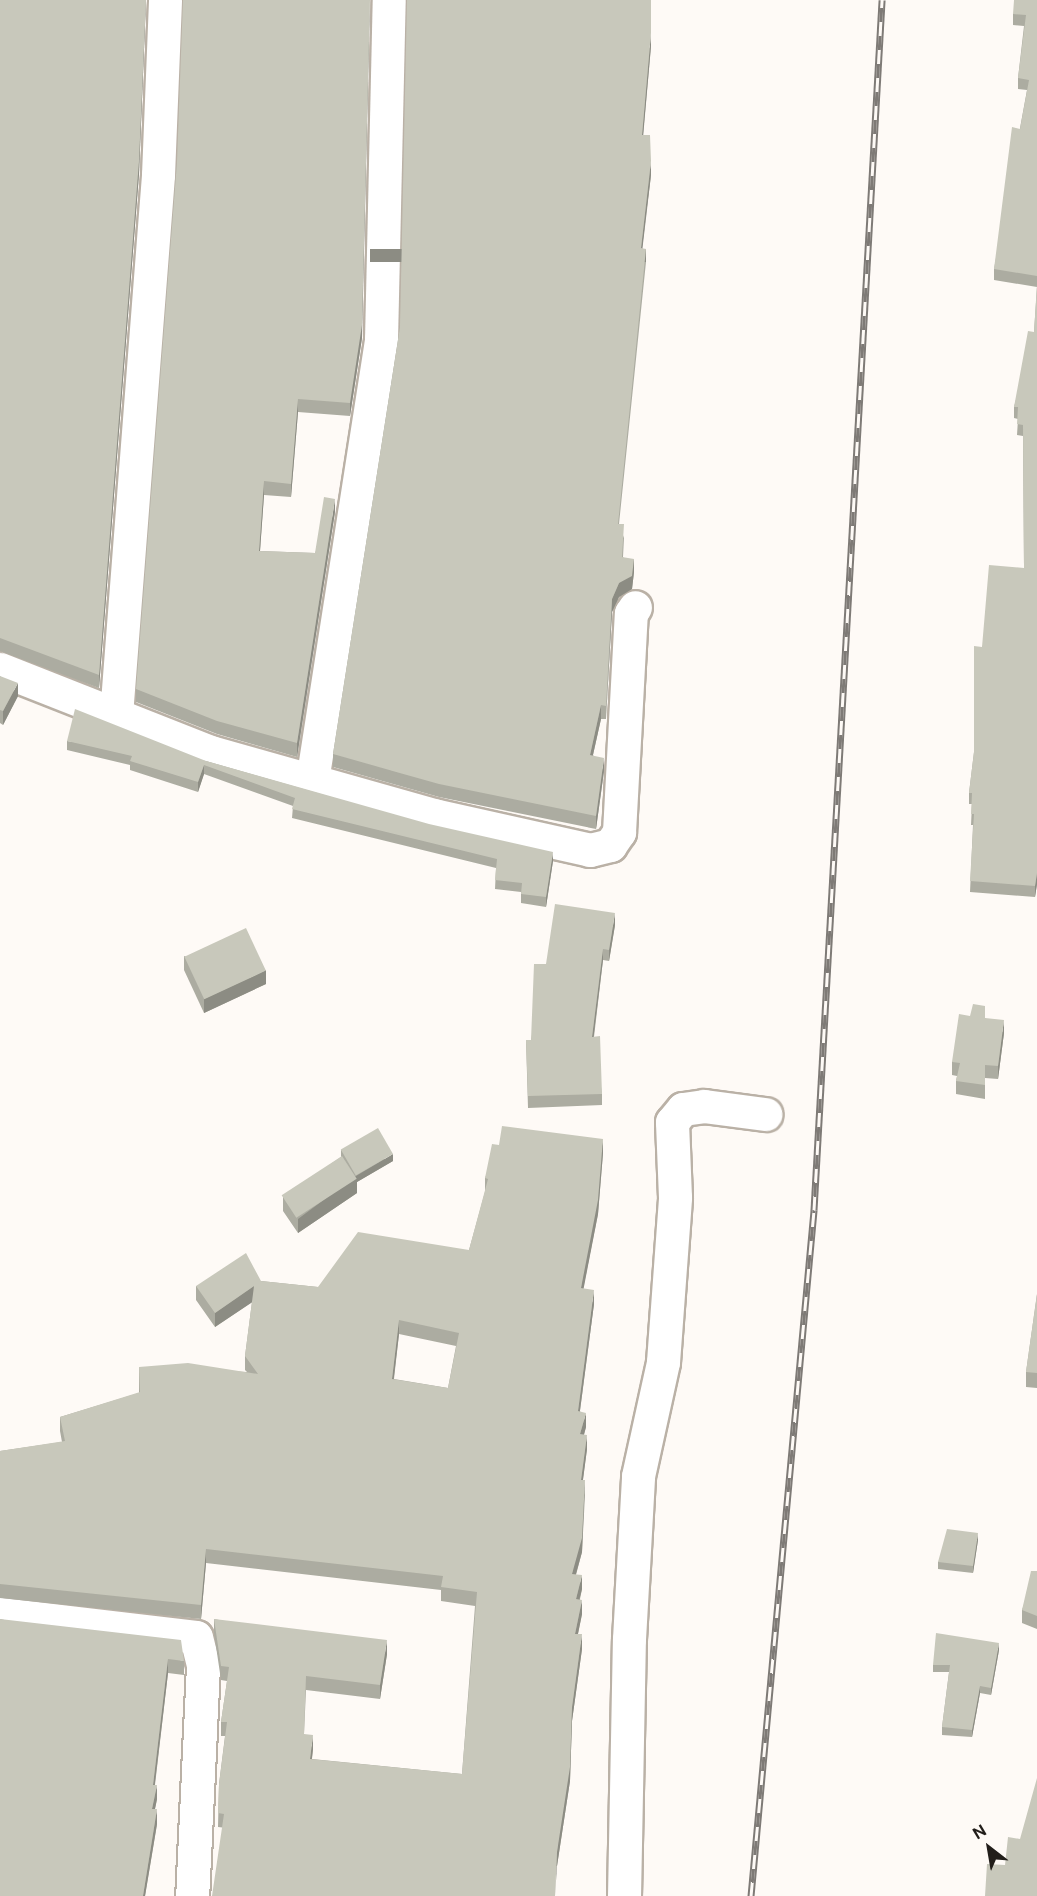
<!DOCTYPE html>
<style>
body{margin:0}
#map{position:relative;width:1037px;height:1896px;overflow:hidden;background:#fefaf6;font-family:"Public Sans",sans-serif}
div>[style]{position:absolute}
.roads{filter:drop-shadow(2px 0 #bab1a6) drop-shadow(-2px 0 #bab1a6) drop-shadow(0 2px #bab1a6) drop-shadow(0 -2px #bab1a6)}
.minor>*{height:33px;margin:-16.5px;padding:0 16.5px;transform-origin:16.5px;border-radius:16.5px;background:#fff}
.rail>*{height:7px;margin-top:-3.5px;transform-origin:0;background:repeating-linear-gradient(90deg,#fefaf6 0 14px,#7e7a76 0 28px);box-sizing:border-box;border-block:2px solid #7e7a76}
.wall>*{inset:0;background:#acaca1}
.shaded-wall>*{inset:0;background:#8c8c83;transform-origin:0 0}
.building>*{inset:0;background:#c8c8bb;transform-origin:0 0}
span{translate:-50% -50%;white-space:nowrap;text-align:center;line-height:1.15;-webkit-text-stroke:6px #fefaf6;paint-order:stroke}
.north{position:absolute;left:959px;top:1818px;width:60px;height:60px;-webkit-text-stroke:4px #fefaf6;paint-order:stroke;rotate:329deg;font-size:16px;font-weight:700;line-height:24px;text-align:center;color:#221e1a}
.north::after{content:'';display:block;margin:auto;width:21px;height:27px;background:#221e1a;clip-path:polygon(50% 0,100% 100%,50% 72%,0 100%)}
</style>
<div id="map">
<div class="roads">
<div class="minor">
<div style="left:0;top:669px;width:227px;rotate:21.5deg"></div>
<div style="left:211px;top:752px;width:232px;rotate:15.8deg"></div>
<div style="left:434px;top:815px;width:160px;rotate:12.6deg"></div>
<div style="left:590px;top:850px;width:21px;rotate:-14deg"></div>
<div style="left:610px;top:845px;width:16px;rotate:-55deg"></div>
<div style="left:619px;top:832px;width:219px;rotate:-86.9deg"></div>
<div style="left:631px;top:613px;width:7px;rotate:-56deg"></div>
<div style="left:116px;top:715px;width:542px;rotate:-85.55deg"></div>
<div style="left:158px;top:175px;width:175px;rotate:-87.7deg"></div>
<div style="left:312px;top:781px;width:446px;rotate:-81.1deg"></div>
<div style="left:381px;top:340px;width:340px;rotate:-88.7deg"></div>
<div style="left:0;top:1614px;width:197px;rotate:6.7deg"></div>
<div style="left:196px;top:1637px;width:30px;rotate:76deg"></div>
<div style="left:203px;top:1666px;width:230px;rotate:92.7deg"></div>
<div style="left:624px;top:1896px;width:257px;rotate:-88.9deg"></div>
<div style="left:629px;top:1639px;width:163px;rotate:-86.8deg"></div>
<div style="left:638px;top:1476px;width:117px;rotate:-77.6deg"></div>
<div style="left:663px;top:1362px;width:165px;rotate:-85.8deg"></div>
<div style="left:675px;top:1197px;width:75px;rotate:-92.3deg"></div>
<div style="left:672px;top:1122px;width:17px;rotate:-50deg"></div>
<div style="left:683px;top:1109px;width:21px;rotate:-8deg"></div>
<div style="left:704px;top:1106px;width:62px;rotate:7.5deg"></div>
</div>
</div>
<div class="rail">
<div style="left:751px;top:1896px;width:689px;rotate:-84.75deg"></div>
<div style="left:814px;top:1210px;width:1212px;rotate:-86.78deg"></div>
</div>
<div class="wall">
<div style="clip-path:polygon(0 0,146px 0,139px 174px,99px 688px,0 651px)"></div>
<div style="clip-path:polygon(1037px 0,1037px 884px,1035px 897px,970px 892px,973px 825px,971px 825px,972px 804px,969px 804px,969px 793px,974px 752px,982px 647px,1024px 568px,1023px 436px,1017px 435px,1018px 419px,1014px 418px,1014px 407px,1034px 332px,1037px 287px,994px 280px,994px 269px,1027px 90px,1018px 89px,1018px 78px,1024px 26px,1013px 25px,1013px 14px)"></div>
<div style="clip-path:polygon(651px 46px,643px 135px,651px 175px,642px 248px,646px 262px,619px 524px,624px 538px,623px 557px,634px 572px,632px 589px,619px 597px,612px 612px,606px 719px,601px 719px,593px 755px,604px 771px,596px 829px,439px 797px,333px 767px,333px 754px,400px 327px)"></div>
<div style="clip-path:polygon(177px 162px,362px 338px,350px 416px,298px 412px,291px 497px,264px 495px,260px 551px,315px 553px,335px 512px,297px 757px,217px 734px,136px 702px,136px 689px)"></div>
<div style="clip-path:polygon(0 676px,18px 696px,3px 725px,0 723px)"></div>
<div style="clip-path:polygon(67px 741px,206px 761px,553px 861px,546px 907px,521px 903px,521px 892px,495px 889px,496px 868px,292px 818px,293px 806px,204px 774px,198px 792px,130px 770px,130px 765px,67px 750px)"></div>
<div style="clip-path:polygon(615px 925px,609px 961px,603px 960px,594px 1037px,602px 1094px,602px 1105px,528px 1108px,526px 1040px,531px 1040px,546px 964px)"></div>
<div style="clip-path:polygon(184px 956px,266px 984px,204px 1013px,184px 970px)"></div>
<div style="clip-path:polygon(985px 1018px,1004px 1033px,998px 1079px,985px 1078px,985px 1099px,956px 1094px,956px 1081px,957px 1076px,952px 1075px,952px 1062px)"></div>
<div style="clip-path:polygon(evenodd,499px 1145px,603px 1153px,598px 1214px,583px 1289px,594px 1304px,580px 1411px,586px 1427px,584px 1435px,587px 1449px,583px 1480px,585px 1495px,582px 1552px,576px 1575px,582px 1589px,580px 1599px,582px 1614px,578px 1634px,582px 1649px,572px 1721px,570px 1781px,557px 1866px,218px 1827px,219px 1784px,225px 1736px,221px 1736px,221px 1722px,227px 1681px,221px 1680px,214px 1633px,214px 1619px,387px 1654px,380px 1699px,306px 1690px,304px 1734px,313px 1749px,312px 1759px,462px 1774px,475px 1606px,441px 1601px,441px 1590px,206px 1563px,201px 1619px,0 1598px,0 1451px,62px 1442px,60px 1431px,60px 1417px,139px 1393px,139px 1367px,247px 1372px,245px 1370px,245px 1356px,252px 1302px,215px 1327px,196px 1300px,196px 1286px,261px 1281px,318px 1287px,469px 1250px,485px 1192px,485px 1178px,499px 1145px,399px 1334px,456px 1346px,448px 1388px,394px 1379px,399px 1334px)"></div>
<div style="clip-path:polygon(341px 1150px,393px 1161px,357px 1182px,357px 1193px,298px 1233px,283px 1211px,283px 1197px,341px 1157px)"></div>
<div style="clip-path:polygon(1037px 1294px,1037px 1388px,1026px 1387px,1026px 1372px)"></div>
<div style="clip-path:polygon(978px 1540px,973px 1573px,938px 1569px,938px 1562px)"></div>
<div style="clip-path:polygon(1037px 1571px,1037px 1629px,1022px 1623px,1022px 1610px)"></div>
<div style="clip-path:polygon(0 1619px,184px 1661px,184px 1675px,168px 1673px,155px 1785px,157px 1799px,155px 1809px,157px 1824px,145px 1896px,0 1896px)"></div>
<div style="clip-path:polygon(999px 1650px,991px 1695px,980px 1693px,972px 1737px,942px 1735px,942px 1727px,949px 1672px,933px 1672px,933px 1665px)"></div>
</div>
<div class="shaded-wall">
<div style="clip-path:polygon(146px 0,139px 174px,99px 688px,99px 675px)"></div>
<div style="clip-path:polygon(370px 0,362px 338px,350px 416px,350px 403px)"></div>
<div style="clip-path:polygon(651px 33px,651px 46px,642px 149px,642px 135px)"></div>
<div style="clip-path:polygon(651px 161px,651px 175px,641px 261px,641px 248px)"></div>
<div style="left:646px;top:249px;width:13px;height:276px;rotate:90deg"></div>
<div style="clip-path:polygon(298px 399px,298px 412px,291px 497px,291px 484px)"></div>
<div style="clip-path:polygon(264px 481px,264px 495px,259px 565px,259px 551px)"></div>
<div style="clip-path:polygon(335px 499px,335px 512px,297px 757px,297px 743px)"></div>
<div style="clip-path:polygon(634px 559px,634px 572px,632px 589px,619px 597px,612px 612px,606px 719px,612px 599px,619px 583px)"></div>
<div style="clip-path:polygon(18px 683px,18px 696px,3px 725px,3px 711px)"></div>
<div style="clip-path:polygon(601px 705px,601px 719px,590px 768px,590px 755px)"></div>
<div style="clip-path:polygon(604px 758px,604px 771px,596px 829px,596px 816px)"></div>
<div style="clip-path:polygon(204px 765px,204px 774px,198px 792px,198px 782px)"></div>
<div style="clip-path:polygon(553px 852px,553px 861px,546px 907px,546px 897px)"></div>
<div style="clip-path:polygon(1037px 873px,1037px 884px,1035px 897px,1035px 886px)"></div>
<div style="clip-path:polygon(615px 913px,615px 925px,609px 961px,609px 950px)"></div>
<div style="clip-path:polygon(603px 949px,603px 960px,592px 1049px,592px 1037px)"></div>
<div style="clip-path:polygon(266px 970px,266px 984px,204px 1013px,204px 999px)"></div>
<div style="clip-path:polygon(1004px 1020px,1004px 1033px,998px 1079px,998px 1066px)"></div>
<div style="clip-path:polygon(603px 1139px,603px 1153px,598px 1214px,581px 1302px,581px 1288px)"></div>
<div style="clip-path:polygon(393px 1154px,393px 1161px,357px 1182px,357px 1193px,298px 1233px,298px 1219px,356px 1176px)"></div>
<div style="clip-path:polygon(254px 1286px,254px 1301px,215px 1327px,215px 1313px)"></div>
<div style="clip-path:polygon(594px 1290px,594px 1304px,578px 1425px,578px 1411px)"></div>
<div style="clip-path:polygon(399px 1320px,399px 1334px,392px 1393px,392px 1379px)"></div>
<div style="clip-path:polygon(586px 1413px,586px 1427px,580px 1448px,580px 1434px)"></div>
<div style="clip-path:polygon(587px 1435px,587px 1449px,581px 1494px,581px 1480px)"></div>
<div style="clip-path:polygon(585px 1480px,582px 1552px,572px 1588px,572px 1574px)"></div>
<div style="clip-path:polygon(978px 1533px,978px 1540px,973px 1573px,973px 1566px)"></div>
<div style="clip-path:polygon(206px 1549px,206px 1563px,201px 1619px,201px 1605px)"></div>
<div style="clip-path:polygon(582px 1575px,582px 1589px,576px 1613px,576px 1599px)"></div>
<div style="clip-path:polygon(582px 1600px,582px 1614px,575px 1648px,575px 1634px)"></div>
<div style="clip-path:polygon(582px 1634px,582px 1649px,572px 1721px,570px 1781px,557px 1866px,555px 1896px,557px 1852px,572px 1707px)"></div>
<div style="clip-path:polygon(387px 1640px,387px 1654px,380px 1699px,380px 1685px)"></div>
<div style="clip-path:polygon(999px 1643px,999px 1650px,991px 1695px,991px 1688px)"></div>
<div style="clip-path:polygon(168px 1659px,168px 1673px,153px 1799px,153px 1785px)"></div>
<div style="clip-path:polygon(980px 1686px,980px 1693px,972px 1737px,972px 1730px)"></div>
<div style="clip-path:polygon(313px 1735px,313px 1749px,310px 1773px,310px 1759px)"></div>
<div style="clip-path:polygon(157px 1785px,157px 1799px,152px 1823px,152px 1809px)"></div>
<div style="clip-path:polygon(157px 1809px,157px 1824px,145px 1896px,143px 1896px)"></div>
</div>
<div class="building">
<div style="clip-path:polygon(0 0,146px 0,139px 161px,99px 675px,0 638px)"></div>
<div style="clip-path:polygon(183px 0,370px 0,362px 325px,350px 403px,298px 399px,291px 484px,264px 481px,259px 551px,315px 553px,324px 497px,335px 499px,297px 743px,217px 721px,136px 689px,177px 162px)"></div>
<div style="clip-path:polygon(407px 0,651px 0,651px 33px,642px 135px,650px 135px,651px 161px,641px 248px,646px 249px,618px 524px,624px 524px,622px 557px,634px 559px,632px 576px,619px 583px,612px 599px,606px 706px,601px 705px,590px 755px,604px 758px,596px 816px,439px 784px,333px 754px,400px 327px)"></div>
<div style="clip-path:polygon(1014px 0,1037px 0,1037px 276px,994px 269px,1012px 127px,1020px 129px,1029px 80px,1018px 78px,1026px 15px,1013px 14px)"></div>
<div style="clip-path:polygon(1037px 284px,1037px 873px,1035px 886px,970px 881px,974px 814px,971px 814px,972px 793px,969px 793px,974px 752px,974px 646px,982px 647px,989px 565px,1024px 568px,1023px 425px,1017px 424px,1018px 407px,1014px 407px,1028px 331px,1034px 332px)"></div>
<div style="clip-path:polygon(0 676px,18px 683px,3px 711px,0 710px)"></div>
<div style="clip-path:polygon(75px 709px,206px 761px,429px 824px,553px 852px,546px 897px,521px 894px,522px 883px,495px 880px,497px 859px,292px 809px,295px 798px,204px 765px,198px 782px,130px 761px,132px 756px,67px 741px)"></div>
<div style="clip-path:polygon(555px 904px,615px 913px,609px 950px,603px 949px,592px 1037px,600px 1036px,602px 1094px,528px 1096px,526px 1040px,531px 1040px,534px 964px,546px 964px)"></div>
<div style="left:246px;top:928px;width:47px;height:68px;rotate:65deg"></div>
<div style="clip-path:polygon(973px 1004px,985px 1006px,985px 1018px,1004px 1020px,998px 1066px,985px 1065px,985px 1085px,956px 1081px,960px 1063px,952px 1062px,959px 1014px,970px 1016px)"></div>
<div style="clip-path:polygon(evenodd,502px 1126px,603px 1139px,598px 1200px,581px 1288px,594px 1290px,578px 1411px,586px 1413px,580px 1434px,587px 1435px,581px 1480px,585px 1480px,582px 1538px,572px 1574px,582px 1575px,576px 1599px,582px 1600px,575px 1634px,582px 1634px,572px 1707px,570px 1767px,557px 1852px,555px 1896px,212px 1896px,224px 1814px,218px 1813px,219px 1784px,227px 1722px,221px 1722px,229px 1667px,221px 1666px,214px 1619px,387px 1640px,380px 1685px,306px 1676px,304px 1734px,313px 1735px,310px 1759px,462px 1774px,477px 1592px,441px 1587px,443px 1576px,206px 1549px,201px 1605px,0 1584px,0 1451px,65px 1441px,60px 1417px,140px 1392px,139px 1367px,188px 1363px,258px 1374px,245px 1356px,254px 1286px,215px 1313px,196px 1286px,246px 1253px,261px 1281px,318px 1287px,358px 1232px,469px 1250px,488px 1179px,485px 1178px,492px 1144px,499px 1145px,502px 1126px,399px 1320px,459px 1333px,448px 1388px,392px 1379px,399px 1320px)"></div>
<div style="left:378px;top:1128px;width:30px;height:43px;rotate:60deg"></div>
<div style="left:342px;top:1156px;width:27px;height:72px;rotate:57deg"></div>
<div style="clip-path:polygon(1037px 1294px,1037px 1373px,1026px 1372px)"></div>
<div style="clip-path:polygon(947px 1529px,978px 1533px,973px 1566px,938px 1562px)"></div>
<div style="clip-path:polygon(1031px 1571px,1037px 1571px,1037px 1616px,1022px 1610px)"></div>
<div style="clip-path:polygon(0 1619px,181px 1640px,184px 1661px,168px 1659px,153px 1785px,157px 1785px,152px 1809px,157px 1809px,143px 1896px,0 1896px)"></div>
<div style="clip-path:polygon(936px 1633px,999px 1643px,991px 1688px,980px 1686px,972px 1730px,942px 1727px,950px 1665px,933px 1665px)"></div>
<div style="clip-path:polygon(1037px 1778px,1037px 1896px,985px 1896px,987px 1864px,1005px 1865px,1008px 1837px,1020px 1839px)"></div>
</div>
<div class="north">N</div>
</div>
